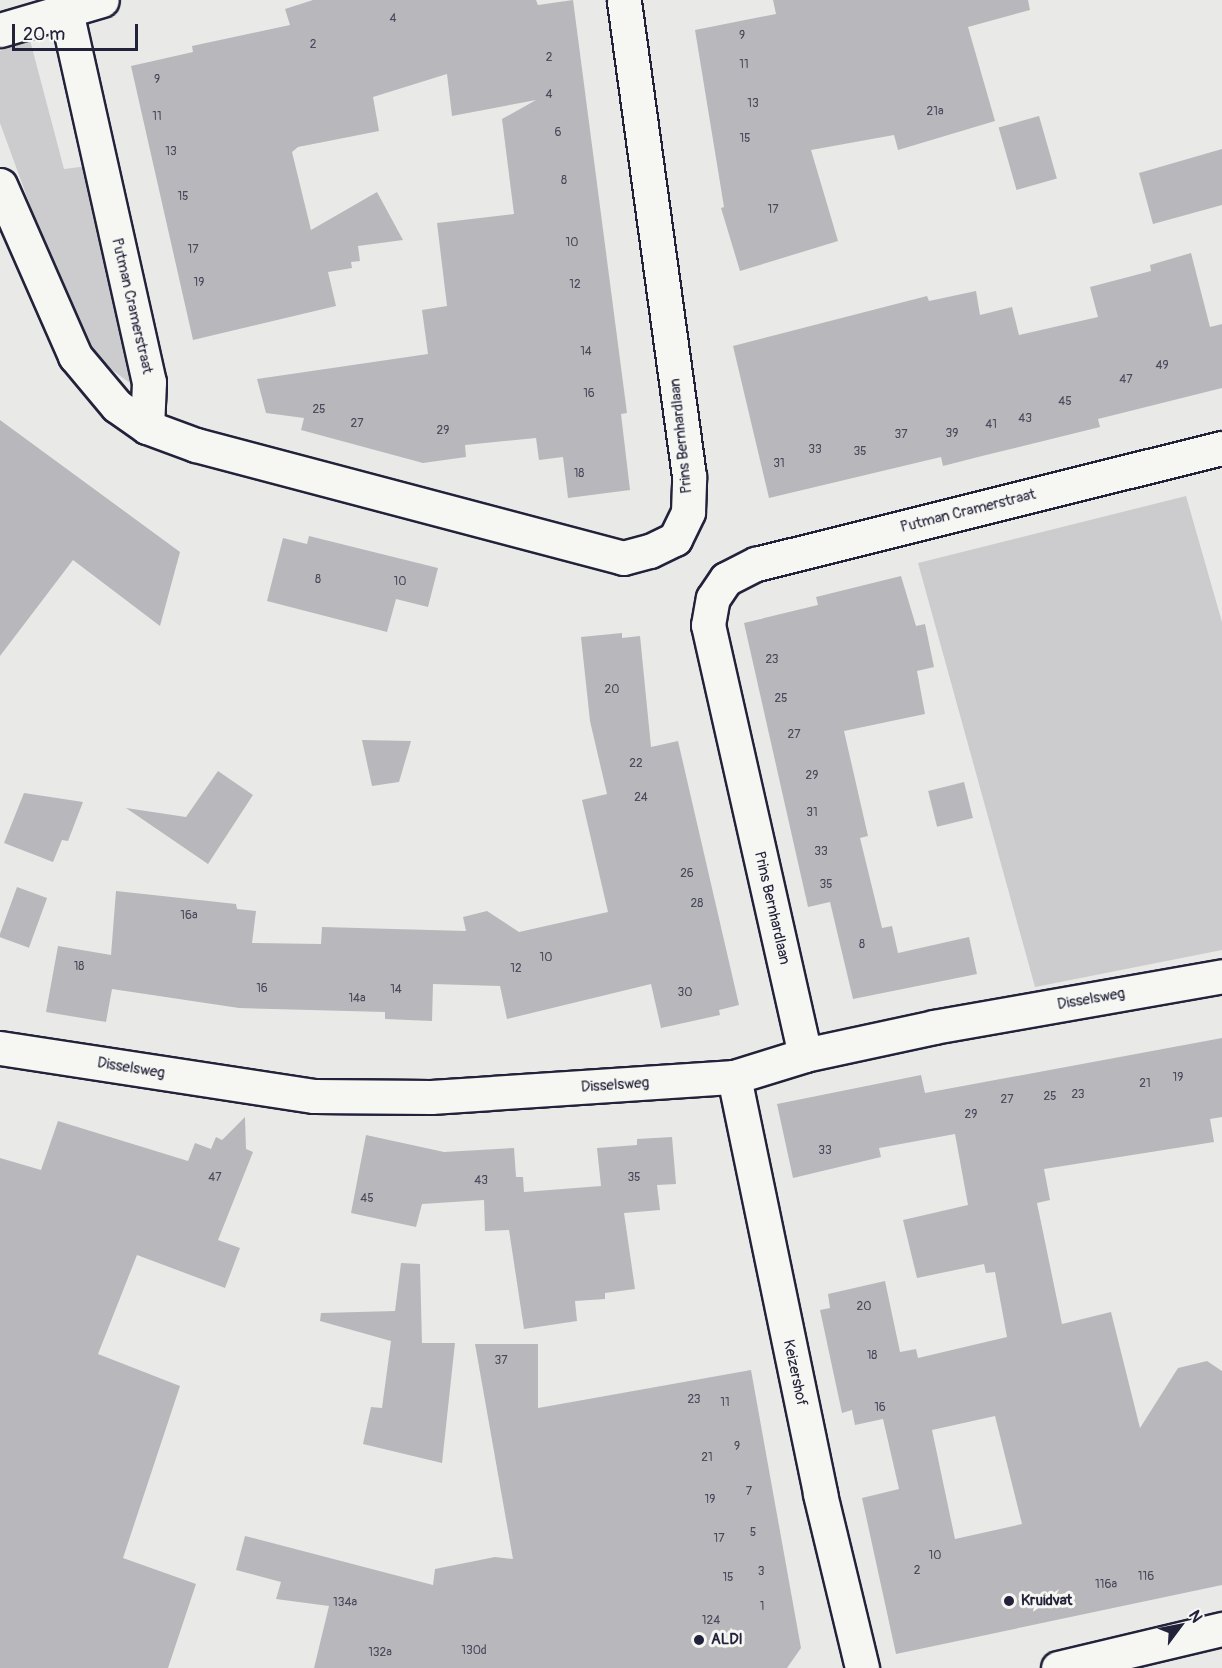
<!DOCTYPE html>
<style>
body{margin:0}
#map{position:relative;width:1222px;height:1668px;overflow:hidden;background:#e9e9e7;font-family:Pangolin,sans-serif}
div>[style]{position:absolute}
.green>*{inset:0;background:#ccccce}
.building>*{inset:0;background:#b8b8bc;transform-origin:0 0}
.roads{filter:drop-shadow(2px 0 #22223b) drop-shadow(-2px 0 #22223b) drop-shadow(0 2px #22223b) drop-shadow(0 -2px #22223b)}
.minor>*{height:33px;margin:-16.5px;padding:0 16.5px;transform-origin:16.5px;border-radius:16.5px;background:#f6f6f2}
.major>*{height:33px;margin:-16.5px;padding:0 16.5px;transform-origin:16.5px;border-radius:16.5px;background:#f6f6f2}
.dots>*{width:16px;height:16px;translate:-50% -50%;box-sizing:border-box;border:3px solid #f6f6f2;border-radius:50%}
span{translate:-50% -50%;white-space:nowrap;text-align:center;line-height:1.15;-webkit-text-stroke:6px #f6f6f2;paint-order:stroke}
.number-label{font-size:12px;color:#48485b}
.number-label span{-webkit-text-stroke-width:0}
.street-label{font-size:15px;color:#22223b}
.poi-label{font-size:15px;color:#22223b;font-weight:700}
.left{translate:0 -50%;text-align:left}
.north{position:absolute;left:1150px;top:1596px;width:60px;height:60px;-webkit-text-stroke:4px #f6f6f2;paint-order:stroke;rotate:58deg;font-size:16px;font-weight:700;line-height:24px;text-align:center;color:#22223b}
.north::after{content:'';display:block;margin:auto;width:21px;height:27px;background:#22223b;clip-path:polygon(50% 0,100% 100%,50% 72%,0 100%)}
.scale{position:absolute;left:12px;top:24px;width:126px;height:27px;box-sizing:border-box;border:3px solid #22223b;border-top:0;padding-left:8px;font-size:18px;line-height:21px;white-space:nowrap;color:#22223b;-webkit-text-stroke:4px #f6f6f2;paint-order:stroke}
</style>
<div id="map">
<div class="green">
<div style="clip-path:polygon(30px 40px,64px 169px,88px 166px,136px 372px,130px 383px,108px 367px,88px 343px,62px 293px,0 123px,0 51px)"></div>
<div style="clip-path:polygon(1186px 496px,1222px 622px,1222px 950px,1035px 987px,918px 563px)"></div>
</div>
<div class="building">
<div style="clip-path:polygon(313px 0,536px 0,538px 5px,573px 0,627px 413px,621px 414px,630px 490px,568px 498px,563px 457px,539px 460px,536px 438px,465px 445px,466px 457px,423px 463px,301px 430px,304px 418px,266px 413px,257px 379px,428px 354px,422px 310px,447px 306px,437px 223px,514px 214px,502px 119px,536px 100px,452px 116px,447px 74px,373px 97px,379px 131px,298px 147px,292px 152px,311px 230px,377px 192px,403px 240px,358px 246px,360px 261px,351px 262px,352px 268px,328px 272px,336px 306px,193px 340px,131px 66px,193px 52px,192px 46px,290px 25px,285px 9px)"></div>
<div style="clip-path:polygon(773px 0,1028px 0,1030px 10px,968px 27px,995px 121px,898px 150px,894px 135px,811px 150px,838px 241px,740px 271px,721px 208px,724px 207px,695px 30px,776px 14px)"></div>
<div style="left:1039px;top:116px;width:65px;height:42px;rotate:74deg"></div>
<div style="clip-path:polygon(1222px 149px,1222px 205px,1153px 224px,1139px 173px)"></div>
<div style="clip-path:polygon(1191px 253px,1210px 327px,1222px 324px,1222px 388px,1098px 419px,1100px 427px,982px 456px,943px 466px,941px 457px,769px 498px,733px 346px,927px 296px,929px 301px,976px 291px,980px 315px,1012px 307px,1019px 335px,1098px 317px,1090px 287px,1151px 271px,1150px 265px)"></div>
<div style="clip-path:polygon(0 420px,180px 552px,160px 626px,73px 560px,0 656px)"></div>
<div style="clip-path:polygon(309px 536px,438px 568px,428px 607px,396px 599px,387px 632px,267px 601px,283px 538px,307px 544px)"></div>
<div style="clip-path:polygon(901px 576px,916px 626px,925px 624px,934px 667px,917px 671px,925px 714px,844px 731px,868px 836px,860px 838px,882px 928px,892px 926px,898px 953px,969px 937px,977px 974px,853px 999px,830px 902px,808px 907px,744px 623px,818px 605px,816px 597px)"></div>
<div style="clip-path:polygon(622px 633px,622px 638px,640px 636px,651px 747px,678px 741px,739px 1005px,719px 1010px,720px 1015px,661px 1028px,651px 984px,507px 1019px,500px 986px,433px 984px,432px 1021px,385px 1019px,385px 1012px,239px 1008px,112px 989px,106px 1022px,46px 1012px,58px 946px,111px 955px,116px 891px,236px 904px,237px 909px,256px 911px,252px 943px,321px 944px,322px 927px,466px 931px,463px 917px,487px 911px,519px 932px,608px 912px,582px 800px,607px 794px,590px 721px,581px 637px)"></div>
<div style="clip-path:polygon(362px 740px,411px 741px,399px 782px,372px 786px)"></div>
<div style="clip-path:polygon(218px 771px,253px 795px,208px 864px,126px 808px,186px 817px)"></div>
<div style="left:964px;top:782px;width:37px;height:37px;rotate:76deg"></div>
<div style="clip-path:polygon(24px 793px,83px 802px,68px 841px,62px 840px,53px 862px,4px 843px)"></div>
<div style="left:17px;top:887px;width:32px;height:53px;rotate:20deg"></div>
<div style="clip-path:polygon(evenodd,1222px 1038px,1222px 1117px,1210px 1119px,1214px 1142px,1044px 1169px,1050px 1200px,1037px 1203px,1062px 1324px,1111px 1312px,1140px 1428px,1178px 1368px,1207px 1361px,1222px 1371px,1222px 1585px,896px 1654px,862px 1498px,899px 1489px,883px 1419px,855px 1425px,852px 1410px,842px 1413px,820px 1310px,830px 1308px,828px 1294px,885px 1281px,900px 1352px,916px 1349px,918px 1358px,1007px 1337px,995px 1272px,986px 1273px,984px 1264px,917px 1278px,903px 1220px,968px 1205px,955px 1134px,879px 1148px,881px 1157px,793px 1178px,777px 1104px,921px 1075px,925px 1093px,1222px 1038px,995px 1416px,1022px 1524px,955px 1539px,932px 1430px,995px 1416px)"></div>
<div style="clip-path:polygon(245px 1117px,246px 1149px,253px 1152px,218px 1240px,240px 1248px,225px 1288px,137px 1255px,98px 1354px,180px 1386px,123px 1558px,196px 1584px,168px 1668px,0 1668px,0 1158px,41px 1170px,58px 1121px,188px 1161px,195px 1143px,211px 1149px,216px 1137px,222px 1140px)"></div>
<div style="clip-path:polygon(366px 1135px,444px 1152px,514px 1148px,516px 1177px,523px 1177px,524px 1192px,601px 1186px,597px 1148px,637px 1145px,637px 1139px,672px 1137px,676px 1184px,657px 1185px,660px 1210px,624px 1213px,635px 1289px,605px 1293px,605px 1299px,575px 1301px,577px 1321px,524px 1329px,509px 1230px,485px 1231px,484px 1200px,422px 1204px,416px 1227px,351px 1213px)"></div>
<div style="clip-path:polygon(401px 1263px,420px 1264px,422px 1343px,455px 1343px,442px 1463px,363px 1444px,371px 1407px,382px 1408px,391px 1341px,320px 1321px,321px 1313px,395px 1311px)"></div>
<div style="clip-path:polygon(475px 1344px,538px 1344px,538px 1408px,751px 1370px,801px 1648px,787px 1668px,314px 1668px,329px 1606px,276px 1599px,281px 1582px,236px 1570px,245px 1536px,433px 1585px,435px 1569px,495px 1557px,513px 1559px)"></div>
</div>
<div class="roads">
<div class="minor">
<div style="left:66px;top:11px;width:380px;rotate:77.4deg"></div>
<div style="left:149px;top:382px;width:45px;rotate:92.5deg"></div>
<div style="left:0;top:30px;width:106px;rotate:-16.4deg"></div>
<div style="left:0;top:185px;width:187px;rotate:66.3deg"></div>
<div style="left:75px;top:356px;width:65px;rotate:50deg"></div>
<div style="left:117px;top:406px;width:37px;rotate:35deg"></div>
<div style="left:147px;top:427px;width:52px;rotate:20.2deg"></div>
<div style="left:196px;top:445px;width:442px;rotate:14.8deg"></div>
<div style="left:623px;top:558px;width:28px;rotate:-15deg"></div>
<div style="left:650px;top:551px;width:28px;rotate:-26deg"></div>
<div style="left:675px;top:539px;width:30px;rotate:-64deg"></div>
<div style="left:688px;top:512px;width:36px;rotate:-88deg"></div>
<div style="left:689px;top:476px;width:480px;rotate:-97.8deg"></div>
<div style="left:0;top:1048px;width:318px;rotate:8.7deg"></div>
<div style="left:314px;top:1096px;width:117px;rotate:0.5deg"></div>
<div style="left:431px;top:1097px;width:304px;rotate:-3.8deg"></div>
<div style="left:734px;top:1077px;width:74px;rotate:-17.2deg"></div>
<div style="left:805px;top:1055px;width:132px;rotate:-12.2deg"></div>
<div style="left:934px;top:1027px;width:292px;rotate:-10deg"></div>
<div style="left:805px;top:1055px;width:441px;rotate:-102.7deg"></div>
<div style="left:708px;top:625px;width:27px;rotate:-80deg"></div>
<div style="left:713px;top:598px;width:23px;rotate:-56deg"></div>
<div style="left:726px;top:579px;width:34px;rotate:-27deg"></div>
<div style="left:756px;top:564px;width:480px;rotate:-14deg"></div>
<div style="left:734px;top:1077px;width:426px;rotate:78.3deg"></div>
<div style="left:820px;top:1494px;width:179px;rotate:76.4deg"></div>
</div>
<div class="major">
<div style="left:1058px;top:1668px;width:169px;rotate:-13.4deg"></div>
</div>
</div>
<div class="dots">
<div style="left:1009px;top:1601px;background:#22223b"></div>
<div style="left:699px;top:1640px;background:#22223b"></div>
</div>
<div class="number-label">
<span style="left:393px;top:19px">4</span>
<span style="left:742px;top:36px">9</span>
<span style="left:313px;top:45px">2</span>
<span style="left:549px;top:58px">2</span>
<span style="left:744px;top:65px">11</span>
<span style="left:157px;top:80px">9</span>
<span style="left:549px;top:95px">4</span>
<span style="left:753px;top:104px">13</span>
<span style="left:935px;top:112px">21a</span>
<span style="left:157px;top:117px">11</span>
<span style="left:558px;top:133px">6</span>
<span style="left:745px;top:139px">15</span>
<span style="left:171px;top:152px">13</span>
<span style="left:564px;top:181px">8</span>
<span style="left:183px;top:197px">15</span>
<span style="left:773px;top:210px">17</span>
<span style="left:572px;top:243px">10</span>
<span style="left:193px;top:250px">17</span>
<span style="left:199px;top:283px">19</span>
<span style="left:575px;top:285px">12</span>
<span style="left:586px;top:352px">14</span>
<span style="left:1162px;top:366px">49</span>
<span style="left:1126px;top:380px">47</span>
<span style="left:589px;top:394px">16</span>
<span style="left:1065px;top:402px">45</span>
<span style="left:319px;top:410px">25</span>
<span style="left:1025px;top:419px">43</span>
<span style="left:357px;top:424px">27</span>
<span style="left:991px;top:425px">41</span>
<span style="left:443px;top:431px">29</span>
<span style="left:952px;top:434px">39</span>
<span style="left:901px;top:435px">37</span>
<span style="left:815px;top:450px">33</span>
<span style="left:860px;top:452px">35</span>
<span style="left:779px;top:464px">31</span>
<span style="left:579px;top:474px">18</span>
<span style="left:318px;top:580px">8</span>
<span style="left:400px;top:582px">10</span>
<span style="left:772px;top:660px">23</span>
<span style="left:612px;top:690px">20</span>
<span style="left:781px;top:699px">25</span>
<span style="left:794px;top:735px">27</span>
<span style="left:636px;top:764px">22</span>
<span style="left:812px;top:776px">29</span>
<span style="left:641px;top:798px">24</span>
<span style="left:812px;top:813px">31</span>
<span style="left:821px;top:852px">33</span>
<span style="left:687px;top:874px">26</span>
<span style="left:826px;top:885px">35</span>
<span style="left:697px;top:904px">28</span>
<span style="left:189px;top:916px">16a</span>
<span style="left:862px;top:945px">8</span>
<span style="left:546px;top:958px">10</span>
<span style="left:79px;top:967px">18</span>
<span style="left:516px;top:969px">12</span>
<span style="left:262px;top:989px">16</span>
<span style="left:396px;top:990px">14</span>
<span style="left:685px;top:993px">30</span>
<span style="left:357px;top:999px">14a</span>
<span style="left:1178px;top:1078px">19</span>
<span style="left:1145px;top:1084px">21</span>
<span style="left:1078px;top:1095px">23</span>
<span style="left:1050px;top:1097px">25</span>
<span style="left:1007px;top:1100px">27</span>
<span style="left:971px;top:1115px">29</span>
<span style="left:825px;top:1151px">33</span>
<span style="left:215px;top:1178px">47</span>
<span style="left:634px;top:1178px">35</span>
<span style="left:481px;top:1181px">43</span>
<span style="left:367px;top:1199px">45</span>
<span style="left:864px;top:1307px">20</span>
<span style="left:872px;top:1356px">18</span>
<span style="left:501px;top:1361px">37</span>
<span style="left:694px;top:1400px">23</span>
<span style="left:725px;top:1403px">11</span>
<span style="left:880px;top:1408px">16</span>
<span style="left:737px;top:1447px">9</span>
<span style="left:707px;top:1458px">21</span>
<span style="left:749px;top:1492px">7</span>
<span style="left:710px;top:1500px">19</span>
<span style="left:753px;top:1533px">5</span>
<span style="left:719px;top:1539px">17</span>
<span style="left:935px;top:1556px">10</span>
<span style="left:917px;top:1571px">2</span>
<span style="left:761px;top:1572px">3</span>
<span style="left:1146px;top:1577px">116</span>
<span style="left:728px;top:1578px">15</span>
<span style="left:1106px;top:1585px">116a</span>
<span style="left:345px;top:1603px">134a</span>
<span style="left:762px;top:1607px">1</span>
<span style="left:711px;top:1621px">124</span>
<span style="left:474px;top:1651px">130d</span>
<span style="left:380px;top:1653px">132a</span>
</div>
<div class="street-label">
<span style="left:132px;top:306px;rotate:77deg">Putman Cramerstraat</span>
<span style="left:681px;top:436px;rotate:-96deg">Prins Bernhardlaan</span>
<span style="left:968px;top:511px;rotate:-14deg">Putman Cramerstraat</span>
<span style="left:772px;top:908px;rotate:77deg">Prins Bernhardlaan</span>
<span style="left:1091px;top:999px;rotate:-10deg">Disselsweg</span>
<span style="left:131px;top:1068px;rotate:9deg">Disselsweg</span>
<span style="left:615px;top:1085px;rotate:-4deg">Disselsweg</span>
<span style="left:795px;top:1373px;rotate:78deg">Keizershof</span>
</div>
<div class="poi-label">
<span class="left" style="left:1021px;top:1601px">Kruidvat</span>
<span class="left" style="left:711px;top:1640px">ALDI</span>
</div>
<div class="north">N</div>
<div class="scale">20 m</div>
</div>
